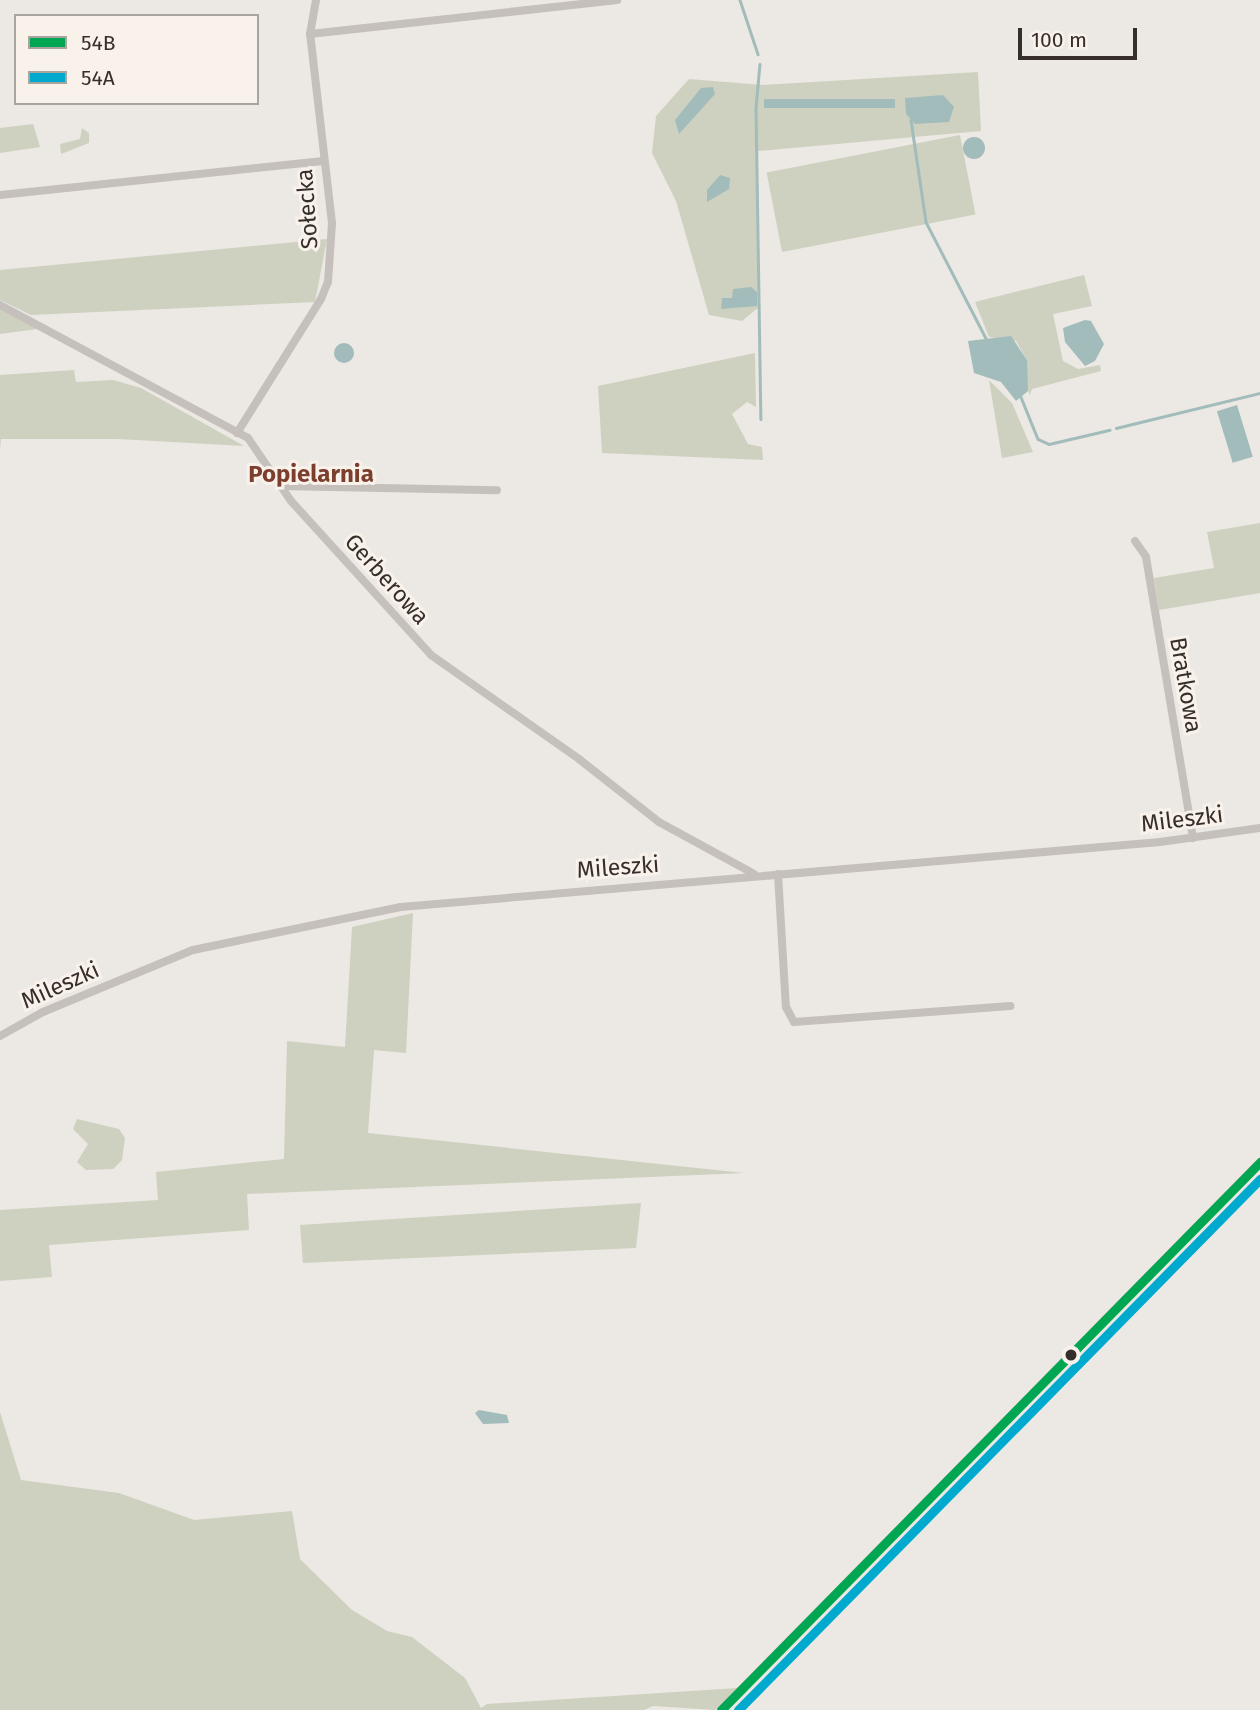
<!DOCTYPE html>
<meta charset="utf-8">
<style>
body{margin:0}
#map{position:relative;width:1260px;height:1710px;overflow:hidden;background:#ece8e3;font-family:"Fira Sans",sans-serif}
div>[style]{position:absolute}
.green>*{inset:0;background:#ced1bf;transform-origin:0 0}
.water>*{inset:0;background:#a2bcbb;transform-origin:0 0}
.round{border-radius:50%}
.stream>*{height:2.5px;margin:-1.25px;padding:0 1.25px;transform-origin:1.25px;border-radius:1.25px;background:#a2bcbb}
.minor>*{height:8px;margin:-4px;padding:0 4px;transform-origin:4px;border-radius:4px;background:#c6c0bc}
.bus-1>*{height:9px;margin:-4.5px;padding:0 4.5px;transform-origin:4.5px;border-radius:4.5px;background:#00a651}
.bus-2>*{height:9px;margin:-4.5px;padding:0 4.5px;transform-origin:4.5px;border-radius:4.5px;background:#00a9ce}
.dots>*{width:19px;height:19px;translate:-50% -50%;box-sizing:border-box;border:4px solid #f8f2eb;border-radius:50%}
span{translate:-50% -50%;white-space:nowrap;text-align:center;line-height:1.15;-webkit-text-stroke:6px #f8f2eb;paint-order:stroke}
.street-label{font-size:23px;color:#362e2a}
.neighbourhood-label{font-size:24px;color:#7c3e2d;font-weight:700}
.legend{position:absolute;left:14px;top:14px;width:245px;height:91px;box-sizing:border-box;background:#f8f2eb;border:2px solid #aaa49e;margin:0;padding:9px 12px;list-style:none;font-size:21px;color:#362e2a}
.legend li{display:flex;align-items:center;gap:14px;height:35px}
.legend b{width:35px;border:2px solid #aaa49e}
.scale{position:absolute;left:1018px;top:28px;width:119px;height:32px;box-sizing:border-box;border:4px solid #362e2a;border-top:0;padding-left:9px;font-size:21px;line-height:24px;white-space:nowrap;color:#362e2a;-webkit-text-stroke:5px #f8f2eb;paint-order:stroke}
</style>
<div id="map">
<div class="green">
<div style="clip-path:polygon(978px 72px,981px 131px,758px 151px,759px 307px,742px 321px,709px 315px,676px 201px,652px 153px,656px 116px,689px 79px,763px 85px)"></div>
<div style="clip-path:polygon(33px 124px,40px 147px,0 153px,0 128px)"></div>
<div style="clip-path:polygon(82px 128px,89px 133px,89px 143px,61px 154px,60px 144px,80px 139px)"></div>
<div style="left:960px;top:135px;width:81px;height:197px;rotate:79deg"></div>
<div style="clip-path:polygon(327px 239px,315px 302px,31px 315px,0 300px,0 270px)"></div>
<div style="clip-path:polygon(1084px 275px,1092px 306px,1053px 314px,1063px 361px,1078px 369px,1100px 365px,1101px 371px,1032px 389px,1030px 395px,1025px 384px,1027px 360px,1016px 341px,989px 337px,975px 302px)"></div>
<div style="clip-path:polygon(0 309px,37px 329px,0 334px)"></div>
<div style="clip-path:polygon(755px 353px,756px 407px,747px 402px,732px 414px,748px 444px,762px 447px,763px 460px,602px 453px,598px 386px)"></div>
<div style="clip-path:polygon(74px 370px,76px 382px,113px 380px,141px 388px,244px 446px,118px 439px,1px 439px,0 449px,0 375px)"></div>
<div style="clip-path:polygon(989px 380px,1012px 403px,1033px 452px,1002px 458px)"></div>
<div style="clip-path:polygon(1260px 523px,1260px 593px,1159px 610px,1154px 578px,1214px 568px,1207px 532px)"></div>
<div style="clip-path:polygon(413px 913px,406px 1053px,374px 1050px,368px 1133px,744px 1173px,247px 1194px,249px 1230px,49px 1245px,52px 1277px,0 1281px,0 1210px,158px 1200px,156px 1172px,284px 1159px,287px 1041px,345px 1047px,352px 927px)"></div>
<div style="clip-path:polygon(77px 1119px,119px 1129px,125px 1138px,122px 1160px,113px 1169px,86px 1170px,77px 1162px,88px 1144px,73px 1129px)"></div>
<div style="clip-path:polygon(641px 1203px,636px 1248px,303px 1263px,300px 1225px)"></div>
<div style="clip-path:polygon(0 1412px,21px 1480px,119px 1493px,194px 1520px,292px 1511px,300px 1559px,352px 1610px,387px 1631px,412px 1637px,465px 1678px,481px 1708px,487px 1704px,738px 1688px,715px 1710px,653px 1706px,644px 1710px,0 1710px)"></div>
</div>
<div class="water">
<div style="clip-path:polygon(713px 87px,715px 94px,679px 134px,675px 120px,701px 88px)"></div>
<div style="clip-path:polygon(943px 95px,954px 107px,949px 122px,915px 124px,906px 114px,905px 98px)"></div>
<div style="left:895px;top:99px;width:9px;height:131px;rotate:90deg"></div>
<div class="round" style="left:963px;top:137px;width:22px;height:22px"></div>
<div style="clip-path:polygon(720px 175px,730px 178px,729px 189px,707px 202px,707px 190px)"></div>
<div style="clip-path:polygon(751px 287px,757px 292px,757px 306px,721px 309px,722px 298px,732px 298px,733px 289px)"></div>
<div style="clip-path:polygon(1085px 320px,1091px 321px,1104px 344px,1095px 361px,1085px 366px,1065px 342px,1063px 328px)"></div>
<div style="clip-path:polygon(1011px 336px,1027px 360px,1028px 391px,1016px 401px,1001px 382px,974px 373px,968px 341px)"></div>
<div class="round" style="left:334px;top:343px;width:20px;height:20px"></div>
<div style="left:1237px;top:405px;width:54px;height:21px;rotate:73deg"></div>
<div style="clip-path:polygon(479px 1410px,507px 1415px,509px 1423px,483px 1424px,475px 1413px)"></div>
</div>
<div class="stream">
<div style="left:740px;top:0;width:57px;rotate:71.6deg"></div>
<div style="left:760px;top:64px;width:44px;rotate:95.2deg"></div>
<div style="left:756px;top:108px;width:311px;rotate:89.1deg"></div>
<div style="left:911px;top:120px;width:103px;rotate:81.6deg"></div>
<div style="left:926px;top:222px;width:131px;rotate:62.7deg"></div>
<div style="left:1021px;top:397px;width:45px;rotate:68deg"></div>
<div style="left:1038px;top:439px;width:12px;rotate:24deg"></div>
<div style="left:1049px;top:444px;width:62px;rotate:-13.1deg"></div>
<div style="left:1116px;top:428px;width:148px;rotate:-13.7deg"></div>
</div>
<div class="minor">
<div style="left:310px;top:34px;width:309px;rotate:-6.3deg"></div>
<div style="left:0;top:195px;width:325px;rotate:-6deg"></div>
<div style="left:0;top:305px;width:281px;rotate:28.2deg"></div>
<div style="left:248px;top:438px;width:76px;rotate:55.7deg"></div>
<div style="left:291px;top:501px;width:208px;rotate:47.7deg"></div>
<div style="left:431px;top:655px;width:181px;rotate:35.1deg"></div>
<div style="left:579px;top:759px;width:102px;rotate:38.2deg"></div>
<div style="left:659px;top:822px;width:108px;rotate:28.7deg"></div>
<div style="left:237px;top:433px;width:158px;rotate:-57.9deg"></div>
<div style="left:321px;top:299px;width:18px;rotate:-68deg"></div>
<div style="left:328px;top:282px;width:59px;rotate:-86.1deg"></div>
<div style="left:332px;top:223px;width:190px;rotate:-96.6deg"></div>
<div style="left:310px;top:34px;width:35px;rotate:-80deg"></div>
<div style="left:279px;top:486px;width:218px;rotate:1.1deg"></div>
<div style="left:1135px;top:541px;width:19px;rotate:55deg"></div>
<div style="left:1146px;top:557px;width:285px;rotate:80.5deg"></div>
<div style="left:778px;top:874px;width:133px;rotate:86.6deg"></div>
<div style="left:786px;top:1007px;width:17px;rotate:62deg"></div>
<div style="left:794px;top:1022px;width:217px;rotate:-4.2deg"></div>
<div style="left:0;top:1036px;width:49px;rotate:-29.2deg"></div>
<div style="left:43px;top:1012px;width:162px;rotate:-22.5deg"></div>
<div style="left:193px;top:950px;width:212px;rotate:-11.7deg"></div>
<div style="left:401px;top:907px;width:762px;rotate:-4.89deg"></div>
<div style="left:1160px;top:842px;width:101px;rotate:-8deg"></div>
<div style="left:721px;top:1710px;width:769px;rotate:-45.47deg"></div>
</div>
<div class="bus-1">
<div style="left:721px;top:1710px;width:769px;rotate:-45.47deg"></div>
</div>
<div class="bus-2">
<div style="left:738px;top:1710px;width:745px;rotate:-45.49deg"></div>
</div>
<div class="dots">
<div style="left:1071px;top:1355px;background:#362e2a"></div>
</div>
<div class="street-label">
<span style="left:307px;top:209px;rotate:-94deg">Sołecka</span>
<span style="left:387px;top:579px;rotate:48deg">Gerberowa</span>
<span style="left:1186px;top:685px;rotate:80deg">Bratkowa</span>
<span style="left:1182px;top:819px;rotate:-7deg">Mileszki</span>
<span style="left:618px;top:867px;rotate:-4deg">Mileszki</span>
<span style="left:60px;top:985px;rotate:-24deg">Mileszki</span>
</div>
<div class="neighbourhood-label">
<span style="left:311px;top:475px">Popielarnia</span>
</div>
<ul class="legend">
<li><b style="height:9px;background:#00a651"></b>54B</li>
<li><b style="height:9px;background:#00a9ce"></b>54A</li>
</ul>
<div class="scale">100 m</div>
</div>
